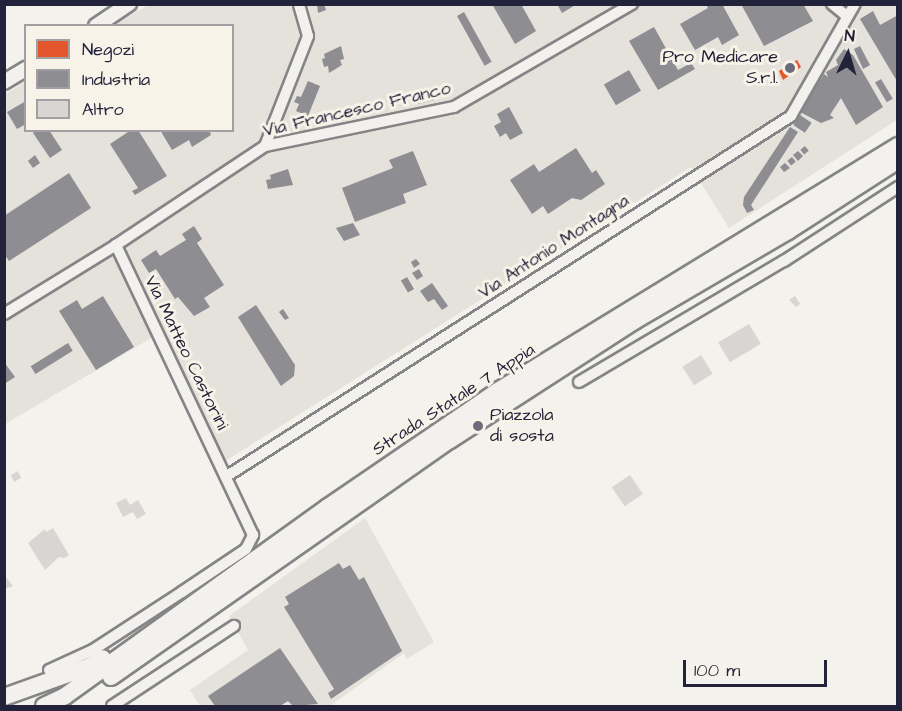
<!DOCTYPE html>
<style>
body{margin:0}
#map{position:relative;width:902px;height:711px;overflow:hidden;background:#f4f2ec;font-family:"Architects Daughter",sans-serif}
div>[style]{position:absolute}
.built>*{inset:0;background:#e5e2dc}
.shops>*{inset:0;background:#e4572e}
.industry>*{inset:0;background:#8d8d92;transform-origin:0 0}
.building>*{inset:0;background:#d7d6d3;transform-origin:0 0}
.roads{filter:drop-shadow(2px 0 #858486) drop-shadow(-2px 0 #858486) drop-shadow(0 2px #858486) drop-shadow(0 -2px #858486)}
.minor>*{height:10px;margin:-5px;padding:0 5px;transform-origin:5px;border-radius:5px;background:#f2f1ed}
.tertiary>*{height:14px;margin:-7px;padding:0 7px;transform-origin:7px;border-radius:7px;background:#f2f1ed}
.trunk>*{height:16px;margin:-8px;padding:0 8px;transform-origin:8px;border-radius:8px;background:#f2f1ed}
.dots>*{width:16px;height:16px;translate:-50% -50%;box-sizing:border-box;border:3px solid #f7f3e8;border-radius:50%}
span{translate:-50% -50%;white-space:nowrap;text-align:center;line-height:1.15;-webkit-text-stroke:6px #f7f3e8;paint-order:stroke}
.poi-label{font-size:18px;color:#22223b}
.right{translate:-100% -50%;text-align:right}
.left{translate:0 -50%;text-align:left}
.street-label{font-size:18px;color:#22223b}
.frame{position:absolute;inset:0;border:6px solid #22223b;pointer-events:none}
.legend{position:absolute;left:24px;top:24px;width:210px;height:108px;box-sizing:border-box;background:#f7f3e8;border:2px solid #a29fa3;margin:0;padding:8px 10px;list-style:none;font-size:18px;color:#22223b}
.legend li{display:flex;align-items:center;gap:12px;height:30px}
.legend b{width:30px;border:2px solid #a29fa3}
.north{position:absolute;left:818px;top:24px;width:60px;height:60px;-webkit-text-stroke:4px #f7f3e8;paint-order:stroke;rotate:5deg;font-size:16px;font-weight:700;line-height:24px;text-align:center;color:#22223b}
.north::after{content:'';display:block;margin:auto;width:21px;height:27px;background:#22223b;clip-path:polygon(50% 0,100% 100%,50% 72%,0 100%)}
.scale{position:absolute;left:683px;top:660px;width:144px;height:27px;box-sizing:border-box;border:3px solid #22223b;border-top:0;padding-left:8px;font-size:18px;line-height:21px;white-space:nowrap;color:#22223b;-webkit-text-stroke:4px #f7f3e8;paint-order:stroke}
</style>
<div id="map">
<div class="built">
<div style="clip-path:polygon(148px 5px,897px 5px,897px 120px,729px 228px,691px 167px,224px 462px,160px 333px,5px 424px,4px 95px,25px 82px,26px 130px,232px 130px,232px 26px,114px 25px)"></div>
<div style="clip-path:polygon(365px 518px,434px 642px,407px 659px,404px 653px,330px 706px,200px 706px,190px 690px,248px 650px,229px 616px)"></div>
</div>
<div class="shops">
<div style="clip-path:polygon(797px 60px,801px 67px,783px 80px,779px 71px)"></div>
</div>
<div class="industry">
<div style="clip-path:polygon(317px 4px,324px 4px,326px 10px,318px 13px)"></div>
<div style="clip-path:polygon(492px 4px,521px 4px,536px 31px,515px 44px)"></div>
<div style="clip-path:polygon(557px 4px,577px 4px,562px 13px)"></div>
<div style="clip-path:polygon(706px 4px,722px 4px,739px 35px,722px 45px,718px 37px,695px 50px,680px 24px,708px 8px)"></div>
<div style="clip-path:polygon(741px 4px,803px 4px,813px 21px,764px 46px)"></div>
<div style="clip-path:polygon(873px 11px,880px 25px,898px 15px,898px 83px,860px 19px)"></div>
<div style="left:464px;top:12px;width:57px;height:8px;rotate:61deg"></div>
<div style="clip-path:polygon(654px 27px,678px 70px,691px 63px,695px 69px,658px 90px,629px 41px)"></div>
<div style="clip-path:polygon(341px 46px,344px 59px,340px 60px,342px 65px,329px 73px,328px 66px,324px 67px,322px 59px,325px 58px,324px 54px)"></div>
<div style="clip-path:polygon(860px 46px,870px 65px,863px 69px,854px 49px)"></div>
<div style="clip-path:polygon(844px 49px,853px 55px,883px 107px,856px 125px,841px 98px,830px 115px,834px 118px,821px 123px,800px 112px,824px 74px,828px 77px,826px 72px,838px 65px,836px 60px)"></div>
<div style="left:629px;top:70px;width:24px;height:29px;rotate:60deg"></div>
<div style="left:881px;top:79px;width:23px;height:7px;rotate:59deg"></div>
<div style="clip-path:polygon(308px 81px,320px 86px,308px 116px,296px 111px,299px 104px,294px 102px,297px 96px,301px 97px)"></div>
<div style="clip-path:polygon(434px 96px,435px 100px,418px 104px,417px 99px)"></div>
<div style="clip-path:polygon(26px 101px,26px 124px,17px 129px,7px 112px)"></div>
<div style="clip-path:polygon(509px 107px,523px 133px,510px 140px,506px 133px,500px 137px,494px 126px,501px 122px,497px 114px)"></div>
<div style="left:800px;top:115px;width:14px;height:12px;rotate:34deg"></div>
<div style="clip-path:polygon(790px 127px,798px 132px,751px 205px,754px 210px,747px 213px,743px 205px,744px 197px)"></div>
<div style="clip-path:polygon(36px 130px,49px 130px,62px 150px,50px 158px,33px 133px)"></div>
<div style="clip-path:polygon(131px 130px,138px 130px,167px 176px,135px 195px,132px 191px,138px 188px,110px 144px)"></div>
<div style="clip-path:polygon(160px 130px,209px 130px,211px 135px,192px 147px,189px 140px,172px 150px)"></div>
<div style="left:805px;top:146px;width:6px;height:6px;rotate:51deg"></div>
<div style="clip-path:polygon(576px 148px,592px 173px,596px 170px,605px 184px,581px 200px,572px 198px,548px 214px,543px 206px,532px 214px,510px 180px,534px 164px,539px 172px)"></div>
<div style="clip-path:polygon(413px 151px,427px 185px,403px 194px,406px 203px,355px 222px,342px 188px,393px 168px,389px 160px)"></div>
<div style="clip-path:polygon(798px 151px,803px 156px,798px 161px,793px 155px)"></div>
<div style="clip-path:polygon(35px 155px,40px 163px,33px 168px,28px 161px)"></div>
<div style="left:792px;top:157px;width:6px;height:6px;rotate:51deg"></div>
<div style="clip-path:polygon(785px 163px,790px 168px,784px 172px,780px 167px)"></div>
<div style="clip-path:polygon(288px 169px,293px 185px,268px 189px,266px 180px,271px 179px,270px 175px)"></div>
<div style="clip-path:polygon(69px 173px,91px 208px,9px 261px,4px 254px,4px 216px)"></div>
<div style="clip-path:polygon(353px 223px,360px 235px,344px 241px,336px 228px)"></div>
<div style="clip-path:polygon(194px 226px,202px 239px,197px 243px,224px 285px,204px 298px,210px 307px,194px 316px,178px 297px,175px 299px,156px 269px,149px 273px,141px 260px,156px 250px,160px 256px,186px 240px,182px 234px)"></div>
<div style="clip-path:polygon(416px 259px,420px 264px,414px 268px,411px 262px)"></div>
<div style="clip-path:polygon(419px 269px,423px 276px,417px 280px,412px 273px)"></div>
<div style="left:407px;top:277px;width:14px;height:7px;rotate:60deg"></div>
<div style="clip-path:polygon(432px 283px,448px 306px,442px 310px,434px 299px,428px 302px,420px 291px)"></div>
<div style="clip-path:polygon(103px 296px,134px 347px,96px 370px,59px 311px,77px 300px,82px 309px)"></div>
<div style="clip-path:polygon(256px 305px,295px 365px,294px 376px,281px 386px,238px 317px)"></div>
<div style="clip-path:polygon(283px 309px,289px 318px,285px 320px,279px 312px)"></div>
<div style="left:68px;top:343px;width:9px;height:44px;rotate:58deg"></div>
<div style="clip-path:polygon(4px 362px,15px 377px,4px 384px)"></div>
<div style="clip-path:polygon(339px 563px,343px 569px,350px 565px,359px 580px,364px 577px,402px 651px,331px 699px,328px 693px,334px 689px,284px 607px,289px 604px,285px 597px)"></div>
<div style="clip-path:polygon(280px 648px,318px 704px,293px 706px,288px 701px,280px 706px,215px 706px,208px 696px)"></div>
</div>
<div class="building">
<div style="clip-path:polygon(795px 296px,800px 304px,796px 307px,789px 300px)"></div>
<div style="left:749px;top:324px;width:23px;height:36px;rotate:59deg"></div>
<div style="left:701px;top:355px;width:22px;height:22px;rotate:58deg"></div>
<div style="clip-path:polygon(18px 471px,21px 478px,14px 482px,11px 475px)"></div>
<div style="left:630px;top:475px;width:23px;height:22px;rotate:56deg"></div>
<div style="clip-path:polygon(126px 498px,130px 505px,138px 500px,146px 514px,137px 519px,133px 512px,123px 517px,116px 503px)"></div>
<div style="clip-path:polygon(53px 528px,69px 555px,64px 558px,59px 557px,45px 570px,28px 543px,45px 529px,46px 532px)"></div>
<div style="clip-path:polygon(4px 575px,13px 586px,4px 589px)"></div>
</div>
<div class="roads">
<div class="minor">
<div style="left:832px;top:4px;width:19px;rotate:39deg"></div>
<div style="left:265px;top:146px;width:118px;rotate:-68.6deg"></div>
<div style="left:308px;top:36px;width:33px;rotate:-106deg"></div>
<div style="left:4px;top:314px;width:132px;rotate:-31.6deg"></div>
<div style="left:116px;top:245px;width:179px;rotate:-33.6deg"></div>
<div style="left:265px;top:146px;width:193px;rotate:-11.7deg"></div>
<div style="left:454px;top:107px;width:206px;rotate:-30.1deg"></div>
<div style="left:579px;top:382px;width:238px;rotate:-30.6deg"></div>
<div style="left:784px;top:261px;width:136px;rotate:-33deg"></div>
<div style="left:227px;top:476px;width:669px;rotate:-32.55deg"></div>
<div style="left:791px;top:116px;width:129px;rotate:-60.3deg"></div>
<div style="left:49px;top:670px;width:48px;rotate:-24.4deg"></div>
<div style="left:93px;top:650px;width:106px;rotate:-33.1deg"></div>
<div style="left:182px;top:592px;width:77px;rotate:-33.9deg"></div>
<div style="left:246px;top:549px;width:16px;rotate:-63deg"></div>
<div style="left:253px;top:535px;width:321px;rotate:-115.3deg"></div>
<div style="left:112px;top:706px;width:146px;rotate:-33.3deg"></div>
</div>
<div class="tertiary">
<div style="left:96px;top:26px;width:40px;rotate:-34deg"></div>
<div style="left:4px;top:82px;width:26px;rotate:-31deg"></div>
</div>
<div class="trunk">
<div style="left:111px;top:677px;width:414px;rotate:-35deg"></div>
<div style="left:450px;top:440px;width:219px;rotate:-32.9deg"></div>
<div style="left:634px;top:321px;width:178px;rotate:-30.3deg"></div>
<div style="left:788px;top:231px;width:131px;rotate:-32.8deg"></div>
<div style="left:4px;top:697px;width:89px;rotate:-19.7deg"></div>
<div style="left:88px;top:667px;width:17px;rotate:-31deg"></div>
<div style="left:44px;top:706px;width:23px;rotate:-25deg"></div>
<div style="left:65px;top:696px;width:324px;rotate:-35.7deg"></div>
<div style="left:328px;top:507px;width:206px;rotate:-34.3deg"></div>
<div style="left:498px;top:391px;width:469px;rotate:-31.5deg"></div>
</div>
</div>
<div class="dots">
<div style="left:790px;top:68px;background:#6c6b79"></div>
<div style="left:478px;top:426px;background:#6c6b79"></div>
</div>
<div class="poi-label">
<span class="right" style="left:778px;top:68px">Pro Medicare<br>S.r.l.</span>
<span class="left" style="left:490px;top:426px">Piazzola<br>di sosta</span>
</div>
<div class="street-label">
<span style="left:357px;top:110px;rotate:-13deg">Via Francesco Franco</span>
<span style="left:554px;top:247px;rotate:-33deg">Via Antonio Montagna</span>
<span style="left:186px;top:353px;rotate:64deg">Via Matteo Castorini</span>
<span style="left:454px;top:400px;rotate:-33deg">Strada Statale 7 Appia</span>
</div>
<div class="frame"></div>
<ul class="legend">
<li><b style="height:16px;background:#e4572e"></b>Negozi</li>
<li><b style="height:16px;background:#8d8d92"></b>Industria</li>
<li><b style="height:16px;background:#d7d6d3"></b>Altro</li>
</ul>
<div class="north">N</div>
<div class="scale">100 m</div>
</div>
